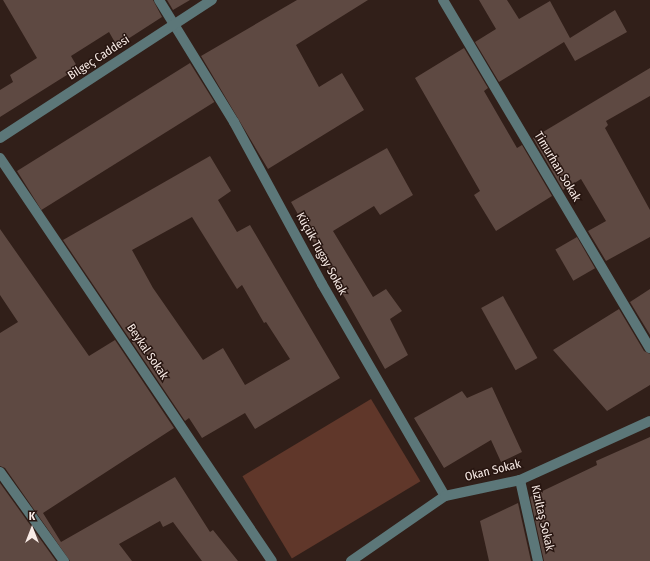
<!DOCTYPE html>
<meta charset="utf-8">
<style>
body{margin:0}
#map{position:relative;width:650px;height:561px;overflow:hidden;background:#311f19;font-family:"Fira Sans Condensed",sans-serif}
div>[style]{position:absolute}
.green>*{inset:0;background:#60372a;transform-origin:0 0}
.building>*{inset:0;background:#5e4942;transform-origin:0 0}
.minor>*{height:10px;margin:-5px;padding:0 5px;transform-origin:5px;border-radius:5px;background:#5c7779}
span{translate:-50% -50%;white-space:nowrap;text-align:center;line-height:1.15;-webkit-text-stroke:3px #271510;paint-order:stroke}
.street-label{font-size:12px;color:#f8ebe6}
.north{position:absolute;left:12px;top:509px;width:40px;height:40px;-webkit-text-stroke:3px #271510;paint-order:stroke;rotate:0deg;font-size:11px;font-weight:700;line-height:16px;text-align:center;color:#f8ebe6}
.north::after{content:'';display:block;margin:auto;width:14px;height:18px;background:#f8ebe6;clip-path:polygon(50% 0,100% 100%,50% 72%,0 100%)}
</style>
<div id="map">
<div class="green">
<div style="left:371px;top:399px;width:96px;height:150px;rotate:59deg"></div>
</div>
<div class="building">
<div style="clip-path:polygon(3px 0,153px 0,162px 17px,117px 46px,109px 32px,71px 56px,78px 68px,0 117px,0 90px,13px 82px,10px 75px,37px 58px)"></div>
<div style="clip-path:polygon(167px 0,190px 0,173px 10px)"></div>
<div style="clip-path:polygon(297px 0,368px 0,296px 45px,319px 87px,342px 73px,364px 110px,268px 169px,201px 56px)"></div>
<div style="clip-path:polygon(479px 0,507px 0,519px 19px,550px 1px,570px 38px,615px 10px,627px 32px,575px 61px,564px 42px,499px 82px,475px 42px,496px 29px)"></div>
<div style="clip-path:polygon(464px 48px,488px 88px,484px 91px,517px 148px,522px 145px,552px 196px,496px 231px,474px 195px,480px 191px,415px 78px)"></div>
<div style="left:190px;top:63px;width:46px;height:204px;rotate:58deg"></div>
<div style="clip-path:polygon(650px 68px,650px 96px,606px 121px,608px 125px,605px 128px,650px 210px,650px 237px,606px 261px,588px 231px,606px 221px,581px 179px,563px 190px,533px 138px)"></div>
<div style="clip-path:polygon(387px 148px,413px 195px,380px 215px,374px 206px,333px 231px,373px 297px,386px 289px,402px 311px,390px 319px,408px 355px,385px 369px,291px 202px)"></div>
<div style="clip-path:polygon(evenodd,210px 156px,231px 191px,218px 200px,237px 232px,250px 225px,340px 378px,255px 429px,245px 413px,202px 438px,189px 418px,185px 421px,63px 240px,210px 156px,192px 217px,237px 289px,242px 285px,264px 323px,266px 322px,290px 359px,245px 385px,223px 348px,203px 360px,153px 288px,132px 250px,192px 217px)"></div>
<div style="clip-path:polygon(0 229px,89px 356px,115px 340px,174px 428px,43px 513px,61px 542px,175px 477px,210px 532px,213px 530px,238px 561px,202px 561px,173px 522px,163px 527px,160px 521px,119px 544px,132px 561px,70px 561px,5px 468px,0 466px,0 333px,18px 322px,0 295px)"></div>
<div style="left:577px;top:237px;width:36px;height:25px;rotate:60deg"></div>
<div style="clip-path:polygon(650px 289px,650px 335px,630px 302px)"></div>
<div style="left:503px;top:296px;width:71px;height:25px;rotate:61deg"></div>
<div style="clip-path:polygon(619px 309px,644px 351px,650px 354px,650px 385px,607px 411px,553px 350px)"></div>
<div style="clip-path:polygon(492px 387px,522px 452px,501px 462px,491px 440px,444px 468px,414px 418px,462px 391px,467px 398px)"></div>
<div style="clip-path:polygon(650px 437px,650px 561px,544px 561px,530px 497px,597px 465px,596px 461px)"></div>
<div style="clip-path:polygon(0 483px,56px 561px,0 561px)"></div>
<div style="clip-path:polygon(518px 503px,531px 561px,489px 561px,480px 521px)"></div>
</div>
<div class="minor">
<div style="left:159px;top:0;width:143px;rotate:58.4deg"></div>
<div style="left:234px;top:122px;width:184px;rotate:61.5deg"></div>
<div style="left:322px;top:284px;width:245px;rotate:59.9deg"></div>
<div style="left:443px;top:0;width:405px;rotate:59.3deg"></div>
<div style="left:0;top:138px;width:253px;rotate:-33.1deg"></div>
<div style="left:0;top:158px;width:486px;rotate:56deg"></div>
<div style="left:0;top:472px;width:110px;rotate:54.3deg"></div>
<div style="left:520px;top:480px;width:83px;rotate:77.5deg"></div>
<div style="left:351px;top:561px;width:114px;rotate:-34.7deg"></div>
<div style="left:445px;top:496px;width:77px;rotate:-12deg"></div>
<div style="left:520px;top:480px;width:143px;rotate:-24.4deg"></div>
</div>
<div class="street-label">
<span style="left:99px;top:58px;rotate:-33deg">Bilgeç Caddesi</span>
<span style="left:557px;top:167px;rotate:59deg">Timurhan Sokak</span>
<span style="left:321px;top:254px;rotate:61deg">Küçük Tugay Sokak</span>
<span style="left:147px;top:352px;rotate:56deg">Beykal Sokak</span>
<span style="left:493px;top:471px;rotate:-14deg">Okan Sokak</span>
<span style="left:542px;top:518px;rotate:77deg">Kızıltaş Sokak</span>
</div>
<div class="north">K</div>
</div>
